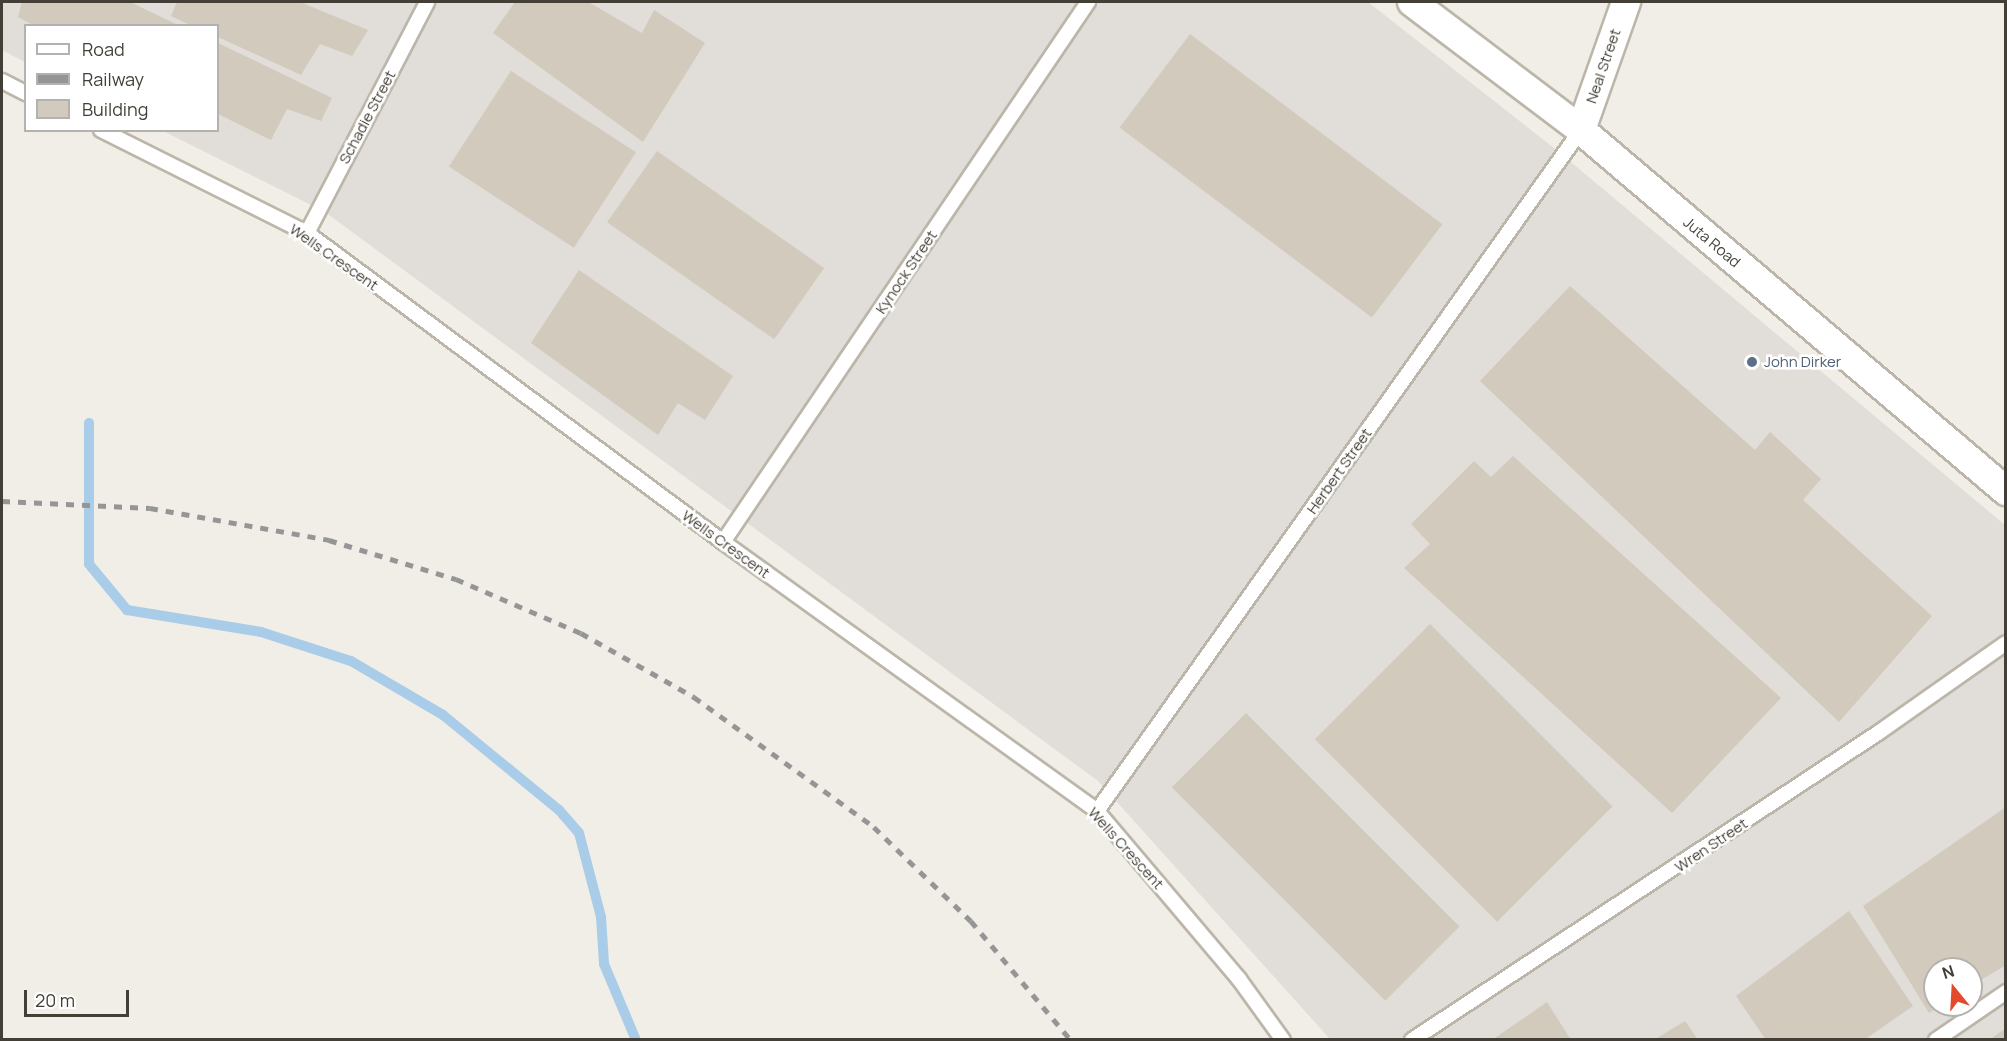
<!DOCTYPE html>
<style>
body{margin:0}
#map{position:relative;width:2007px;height:1041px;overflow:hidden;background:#f1eee7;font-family:Manrope,sans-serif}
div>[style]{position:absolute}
.industrial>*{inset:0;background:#e1ddd8}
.stream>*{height:10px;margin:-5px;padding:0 5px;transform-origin:5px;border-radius:5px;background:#a9cde8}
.building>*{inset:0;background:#d2cabd;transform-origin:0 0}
.roads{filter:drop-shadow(2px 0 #bcb6aa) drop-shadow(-2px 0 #bcb6aa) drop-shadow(0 2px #bcb6aa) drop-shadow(0 -2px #bcb6aa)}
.lane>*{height:14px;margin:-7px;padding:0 7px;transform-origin:7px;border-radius:7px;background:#fff}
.street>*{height:28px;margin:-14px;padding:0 14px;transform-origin:14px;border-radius:14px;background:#fff}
.rail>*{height:4.5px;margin-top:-2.25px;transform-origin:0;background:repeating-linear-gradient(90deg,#959595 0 8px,transparent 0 16px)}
.dots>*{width:16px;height:16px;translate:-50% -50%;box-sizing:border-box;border:3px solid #fff;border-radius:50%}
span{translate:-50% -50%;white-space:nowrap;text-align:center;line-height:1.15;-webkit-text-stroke:5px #fff;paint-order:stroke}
.street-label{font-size:15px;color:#433f36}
.service-label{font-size:15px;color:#4e5e75}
.left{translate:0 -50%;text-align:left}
.frame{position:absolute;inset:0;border:3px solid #433f36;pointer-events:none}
.legend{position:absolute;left:24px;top:24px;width:195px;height:108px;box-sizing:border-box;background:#fff;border:2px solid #b4b2af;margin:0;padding:8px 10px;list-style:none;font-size:18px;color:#433f36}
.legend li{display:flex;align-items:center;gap:12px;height:30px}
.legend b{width:30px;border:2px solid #b4b2af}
.north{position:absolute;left:1923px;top:957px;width:60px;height:60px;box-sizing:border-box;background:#fff;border:2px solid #b4b2af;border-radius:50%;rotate:342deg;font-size:16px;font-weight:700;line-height:24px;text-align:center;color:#433f36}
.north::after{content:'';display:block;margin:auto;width:21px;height:27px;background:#e34a2c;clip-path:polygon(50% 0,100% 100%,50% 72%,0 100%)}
.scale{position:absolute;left:24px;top:990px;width:105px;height:27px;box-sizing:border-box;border:3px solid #433f36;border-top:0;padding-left:8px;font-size:18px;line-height:21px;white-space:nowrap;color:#433f36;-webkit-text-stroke:4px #fff;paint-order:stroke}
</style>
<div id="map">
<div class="industrial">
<div style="clip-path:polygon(evenodd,2px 2px,1368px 2px,1554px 148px,2005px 525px,2005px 1039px,1330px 1039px,1098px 781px,325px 212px,163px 131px,218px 130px,218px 26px,26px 26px,25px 62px,2px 50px,2px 2px,1935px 969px,1971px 969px,1971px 1005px,1935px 1005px,1935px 969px)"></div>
</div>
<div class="stream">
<div style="left:89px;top:423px;width:141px;rotate:90deg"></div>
<div style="left:89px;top:564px;width:60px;rotate:50.4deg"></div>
<div style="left:127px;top:610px;width:136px;rotate:9.3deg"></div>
<div style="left:261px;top:632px;width:95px;rotate:17.9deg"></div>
<div style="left:351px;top:661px;width:107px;rotate:30.4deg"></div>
<div style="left:443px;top:715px;width:150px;rotate:39.3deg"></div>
<div style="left:559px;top:810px;width:30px;rotate:49deg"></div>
<div style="left:579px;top:833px;width:87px;rotate:75.3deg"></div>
<div style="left:601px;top:917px;width:47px;rotate:86.3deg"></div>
<div style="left:604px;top:964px;width:82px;rotate:67.2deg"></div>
</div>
<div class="building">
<div style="clip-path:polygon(22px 2px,130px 2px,180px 26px,35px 26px,18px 17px)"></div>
<div style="clip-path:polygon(177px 2px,300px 2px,368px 30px,352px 56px,320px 44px,301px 75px,218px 37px,218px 26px,192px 26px,171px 16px)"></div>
<div style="clip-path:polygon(515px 2px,588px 2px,642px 33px,654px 10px,705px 43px,643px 142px,493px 33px)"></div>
<div style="left:1190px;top:34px;width:316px;height:117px;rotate:37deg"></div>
<div style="clip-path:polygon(218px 43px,332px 98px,321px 121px,287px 109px,271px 140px,218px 114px)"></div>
<div style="left:511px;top:71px;width:149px;height:114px;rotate:33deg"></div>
<div style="left:657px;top:151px;width:204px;height:87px;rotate:35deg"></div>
<div style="clip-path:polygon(579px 270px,733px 376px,705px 420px,678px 403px,658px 435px,531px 343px)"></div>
<div style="clip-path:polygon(1570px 286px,1755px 450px,1770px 432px,1821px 479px,1803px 500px,1932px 616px,1839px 722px,1480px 381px)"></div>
<div style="clip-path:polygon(1513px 456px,1781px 698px,1672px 813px,1404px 568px,1430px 544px,1411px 524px,1474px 461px,1491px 477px)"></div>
<div style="left:1430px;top:624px;width:258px;height:163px;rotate:45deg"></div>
<div style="left:1246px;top:713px;width:302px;height:105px;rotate:45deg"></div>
<div style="clip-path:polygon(2006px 807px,2006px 965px,1971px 986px,1971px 969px,1935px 969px,1935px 1005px,1942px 1005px,1929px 1013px,1863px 906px)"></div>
<div style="clip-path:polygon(1849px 911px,1913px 1006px,1864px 1040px,1766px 1040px,1736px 996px)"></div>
<div style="clip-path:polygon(1547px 1002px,1571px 1040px,1492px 1040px)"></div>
<div style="clip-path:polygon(1685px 1021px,1698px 1040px,1654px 1040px)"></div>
<div style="clip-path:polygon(2006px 1028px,2006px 1040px,1989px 1040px)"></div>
</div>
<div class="roads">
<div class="lane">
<div style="left:2px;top:81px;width:27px;rotate:27deg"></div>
<div style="left:101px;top:130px;width:230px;rotate:26.6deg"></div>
<div style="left:307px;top:233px;width:518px;rotate:36.6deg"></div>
<div style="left:723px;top:542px;width:461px;rotate:35.7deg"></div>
<div style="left:1097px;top:811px;width:220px;rotate:49.8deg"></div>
<div style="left:1239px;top:979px;width:75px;rotate:54.2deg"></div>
<div style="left:307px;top:233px;width:260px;rotate:-62.5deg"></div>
<div style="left:723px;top:542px;width:652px;rotate:-55.94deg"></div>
<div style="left:1097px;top:811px;width:835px;rotate:-54.6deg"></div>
<div style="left:1412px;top:1040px;width:558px;rotate:-33.38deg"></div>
<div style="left:1878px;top:733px;width:156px;rotate:-35.1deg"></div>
<div style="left:1936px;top:1040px;width:85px;rotate:-34.4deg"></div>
</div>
<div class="street">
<div style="left:1412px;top:2px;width:212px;rotate:37.1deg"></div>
<div style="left:1581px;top:130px;width:558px;rotate:40.34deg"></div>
<div style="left:1581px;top:130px;width:136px;rotate:-70.6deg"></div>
</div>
</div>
<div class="rail">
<div style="left:2px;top:501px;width:148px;rotate:2.7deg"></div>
<div style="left:150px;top:508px;width:182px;rotate:10.1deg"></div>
<div style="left:329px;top:540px;width:133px;rotate:17.1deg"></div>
<div style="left:456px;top:579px;width:136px;rotate:23.4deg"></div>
<div style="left:581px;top:633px;width:130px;rotate:29.5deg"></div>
<div style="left:694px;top:697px;width:222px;rotate:35.8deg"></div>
<div style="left:874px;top:827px;width:135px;rotate:44.1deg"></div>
<div style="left:971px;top:921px;width:155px;rotate:50deg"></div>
</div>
<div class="dots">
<div style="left:1752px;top:362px;background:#5c6f8a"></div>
</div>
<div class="street-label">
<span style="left:1603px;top:66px;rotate:-71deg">Neal Street</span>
<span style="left:367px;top:117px;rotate:-62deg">Schadie Street</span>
<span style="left:1712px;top:242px;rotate:40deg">Juta Road</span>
<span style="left:334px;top:257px;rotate:35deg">Wells Crescent</span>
<span style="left:906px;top:272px;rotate:-56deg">Kynock Street</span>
<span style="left:1339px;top:471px;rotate:-55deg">Herbert Street</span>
<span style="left:726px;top:544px;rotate:36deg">Wells Crescent</span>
<span style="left:1711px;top:845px;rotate:-34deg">Wren Street</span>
<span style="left:1126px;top:848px;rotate:48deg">Wells Crescent</span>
</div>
<div class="service-label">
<span class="left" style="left:1764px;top:362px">John Dirker</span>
</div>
<div class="frame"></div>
<ul class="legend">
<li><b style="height:8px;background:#fff"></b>Road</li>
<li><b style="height:8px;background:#959595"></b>Railway</li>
<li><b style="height:16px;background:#d2cabd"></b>Building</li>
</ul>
<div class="north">N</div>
<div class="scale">20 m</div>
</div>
